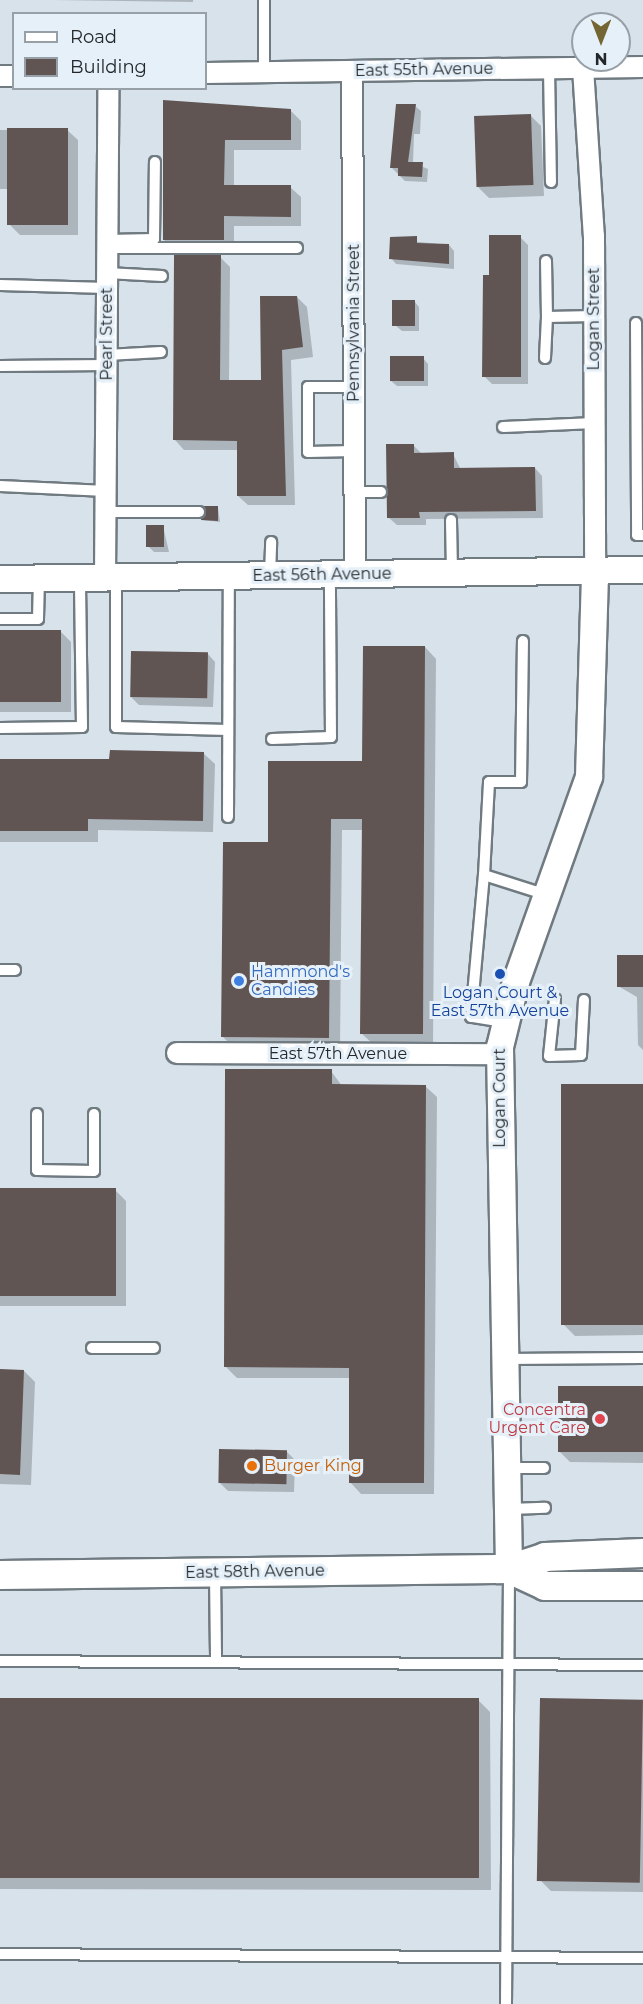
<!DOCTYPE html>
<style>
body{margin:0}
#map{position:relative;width:643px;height:2004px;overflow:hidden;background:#d8e2eb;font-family:Montserrat,sans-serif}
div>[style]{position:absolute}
.shadow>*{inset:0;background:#0003}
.building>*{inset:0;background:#615553;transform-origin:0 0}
.roads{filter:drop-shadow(2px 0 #707a81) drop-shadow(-2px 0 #707a81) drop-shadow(0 2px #707a81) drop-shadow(0 -2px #707a81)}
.service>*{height:10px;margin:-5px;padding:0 5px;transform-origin:5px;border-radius:5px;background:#fff}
.minor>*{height:20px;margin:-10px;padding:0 10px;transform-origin:10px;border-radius:10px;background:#fff}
.tertiary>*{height:26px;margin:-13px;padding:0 13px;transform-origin:13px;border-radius:13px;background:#fff}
.secondary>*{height:28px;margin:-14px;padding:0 14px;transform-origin:14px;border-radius:14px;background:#fff}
.dots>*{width:16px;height:16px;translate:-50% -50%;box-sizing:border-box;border:3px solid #e5f0f9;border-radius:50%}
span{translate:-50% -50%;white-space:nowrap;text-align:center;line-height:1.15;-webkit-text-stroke:6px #e5f0f9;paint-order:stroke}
.street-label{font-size:16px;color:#23272a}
.shop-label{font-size:16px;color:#366cbe}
.left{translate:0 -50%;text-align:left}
.transit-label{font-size:16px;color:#164399}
.health-label{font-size:16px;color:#be3a42}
.right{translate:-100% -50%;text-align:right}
.food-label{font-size:16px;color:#c56008}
.legend{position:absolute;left:12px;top:12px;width:195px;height:78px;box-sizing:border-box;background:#e5f0f9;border:2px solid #97a0a6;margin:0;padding:8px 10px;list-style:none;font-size:18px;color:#23272a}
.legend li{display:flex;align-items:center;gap:12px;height:30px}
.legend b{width:30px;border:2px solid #97a0a6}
.north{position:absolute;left:571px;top:12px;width:60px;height:60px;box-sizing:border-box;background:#e5f0f9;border:2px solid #97a0a6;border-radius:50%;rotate:180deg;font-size:16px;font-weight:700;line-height:24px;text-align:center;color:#23272a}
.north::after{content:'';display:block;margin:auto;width:21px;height:27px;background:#746633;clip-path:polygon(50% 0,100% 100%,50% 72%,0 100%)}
</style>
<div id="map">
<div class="shadow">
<div style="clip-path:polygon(53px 0,193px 0,193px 2px)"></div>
<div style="clip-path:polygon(165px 102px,290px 110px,301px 121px,301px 150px,234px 150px,234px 186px,290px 187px,301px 197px,301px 226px,234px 226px,234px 250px,175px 250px,164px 240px)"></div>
<div style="clip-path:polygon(415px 106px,421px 111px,420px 134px,414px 134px,413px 163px,428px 169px,427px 182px,405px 181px,392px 168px)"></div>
<div style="clip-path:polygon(530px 115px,541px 126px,544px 196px,489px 198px,478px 187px)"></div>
<div style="clip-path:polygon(0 130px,67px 130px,78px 140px,78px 235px,20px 235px,9px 224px,9px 189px,0 189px)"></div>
<div style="clip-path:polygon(520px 237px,528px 245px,528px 384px,492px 384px,484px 376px,491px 276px)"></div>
<div style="clip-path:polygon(391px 239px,449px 245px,454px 251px,454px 269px,396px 264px,391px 258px)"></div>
<div style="clip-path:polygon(220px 257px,230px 267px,229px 382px,263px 382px,297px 297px,307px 307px,313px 357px,291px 360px,295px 505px,248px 505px,238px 496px,238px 450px,184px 450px,175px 440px)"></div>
<div style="clip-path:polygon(414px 301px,419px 307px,419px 331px,402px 331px,396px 326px)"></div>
<div style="clip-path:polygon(423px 358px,428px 364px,428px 386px,397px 386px,391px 381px)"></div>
<div style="clip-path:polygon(413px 445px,421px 453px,453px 454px,461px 470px,535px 468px,542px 476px,543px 518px,426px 519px,426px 525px,397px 525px,389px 518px)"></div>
<div style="clip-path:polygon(218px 508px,220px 522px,203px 520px)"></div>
<div style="clip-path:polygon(163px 526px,169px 552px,154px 552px,148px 546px)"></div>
<div style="clip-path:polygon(0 631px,60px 631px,71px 642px,71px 712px,0 712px)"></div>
<div style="clip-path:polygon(425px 647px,436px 659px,433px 1045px,373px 1044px,361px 1033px,363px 830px,342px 830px,340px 1049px,234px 1048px,222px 1036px,269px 844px,363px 763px)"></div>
<div style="clip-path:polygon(207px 653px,215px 662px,213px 707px,139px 705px,131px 697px)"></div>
<div style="clip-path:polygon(203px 753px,215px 764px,213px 832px,98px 830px,98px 842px,0 842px,0 760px,111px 761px)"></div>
<div style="clip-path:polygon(643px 957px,643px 1050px,638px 1045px,637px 997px,618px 986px)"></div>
<div style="clip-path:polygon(331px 1071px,342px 1086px,425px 1086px,437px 1097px,434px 1494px,361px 1494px,350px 1482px,351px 1378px,237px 1378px,226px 1367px)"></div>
<div style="clip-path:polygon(643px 1086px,643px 1335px,575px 1336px,564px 1325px)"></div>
<div style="clip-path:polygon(0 1190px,115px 1190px,126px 1201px,126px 1306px,0 1306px)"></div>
<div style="clip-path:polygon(0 1370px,24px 1371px,35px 1382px,31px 1485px,0 1484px)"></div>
<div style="clip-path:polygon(643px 1388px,643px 1463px,570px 1462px,559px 1451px)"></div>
<div style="clip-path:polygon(286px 1451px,295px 1460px,294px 1492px,228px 1491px,219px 1482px)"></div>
<div style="clip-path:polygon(0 1699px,478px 1700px,490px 1712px,491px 1890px,0 1889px)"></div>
<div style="clip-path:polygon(643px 1700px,643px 1892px,551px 1891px,540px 1880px)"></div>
</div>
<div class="building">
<div style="clip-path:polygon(163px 100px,291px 109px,291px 140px,225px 140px,224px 185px,291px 185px,291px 217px,224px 216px,224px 240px,163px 240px)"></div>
<div style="clip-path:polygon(396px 104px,416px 104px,408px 162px,423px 162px,422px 177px,398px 176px,398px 168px,390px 168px)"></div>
<div style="left:531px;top:114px;width:71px;height:57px;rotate:88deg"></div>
<div style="left:7px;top:128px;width:61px;height:97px"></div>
<div style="clip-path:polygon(489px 235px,521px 235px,521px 377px,482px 377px,483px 275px,489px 275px)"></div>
<div style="clip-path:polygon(417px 236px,417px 243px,449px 244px,449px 264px,389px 259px,390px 237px)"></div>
<div style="clip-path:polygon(174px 255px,221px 255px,220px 380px,261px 380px,260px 296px,297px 296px,303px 347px,282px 350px,286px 496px,237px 496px,237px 441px,173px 440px)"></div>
<div style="left:392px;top:300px;width:23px;height:26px"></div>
<div style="left:390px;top:356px;width:34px;height:25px"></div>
<div style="clip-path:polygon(386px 444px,414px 444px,414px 453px,454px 452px,454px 468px,535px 467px,536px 511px,419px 512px,420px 518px,387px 518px)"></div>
<div style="clip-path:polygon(204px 506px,218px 506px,218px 521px,201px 520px)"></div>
<div style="left:146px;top:525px;width:18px;height:22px"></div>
<div style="left:0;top:630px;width:61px;height:72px"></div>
<div style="clip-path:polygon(363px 646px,425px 646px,423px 1034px,360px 1034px,362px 819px,331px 819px,329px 1038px,221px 1037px,223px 842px,268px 842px,268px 761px,362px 761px)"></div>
<div style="left:131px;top:651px;width:77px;height:46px;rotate:1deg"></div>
<div style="clip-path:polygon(110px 750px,204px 752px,203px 821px,88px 819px,88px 831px,0 831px,0 759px,109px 759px)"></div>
<div style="left:617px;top:955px;width:26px;height:32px"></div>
<div style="clip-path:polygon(225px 1069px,332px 1069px,332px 1084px,426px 1085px,424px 1483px,349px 1483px,349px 1368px,224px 1367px)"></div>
<div style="left:643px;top:1084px;width:241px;height:82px;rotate:90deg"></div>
<div style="left:0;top:1188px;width:116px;height:108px"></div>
<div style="clip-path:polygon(0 1369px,24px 1370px,20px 1475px,0 1474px)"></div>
<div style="left:558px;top:1386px;width:85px;height:66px"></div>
<div style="left:219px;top:1449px;width:68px;height:34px;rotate:1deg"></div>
<div style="left:0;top:1698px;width:479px;height:180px"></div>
<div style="left:540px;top:1698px;width:103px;height:183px;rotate:1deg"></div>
</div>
<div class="roads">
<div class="service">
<div style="left:549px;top:69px;width:113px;rotate:89deg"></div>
<div style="left:264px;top:72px;width:72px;rotate:-90deg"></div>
<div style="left:107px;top:240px;width:47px;rotate:-1.2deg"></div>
<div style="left:154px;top:239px;width:77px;rotate:-89.3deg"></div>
<div style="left:107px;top:248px;width:190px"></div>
<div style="left:546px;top:261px;width:56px;rotate:89deg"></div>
<div style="left:107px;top:273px;width:55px;rotate:3.1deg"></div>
<div style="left:0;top:285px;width:107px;rotate:1.6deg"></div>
<div style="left:636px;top:323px;width:212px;rotate:89.7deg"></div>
<div style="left:637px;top:535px;width:6px"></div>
<div style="left:107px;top:355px;width:54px;rotate:-3.2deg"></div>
<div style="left:545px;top:358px;width:41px;rotate:-87.2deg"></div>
<div style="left:547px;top:317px;width:47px;rotate:-1.2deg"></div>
<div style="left:0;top:366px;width:107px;rotate:-0.5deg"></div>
<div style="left:354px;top:387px;width:46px;rotate:180deg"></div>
<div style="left:308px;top:387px;width:65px;rotate:90deg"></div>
<div style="left:308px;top:452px;width:46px;rotate:-1.2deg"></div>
<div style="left:503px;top:427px;width:92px;rotate:-2.5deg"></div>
<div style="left:0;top:486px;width:106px;rotate:2.7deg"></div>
<div style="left:354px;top:492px;width:27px"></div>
<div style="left:106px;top:512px;width:93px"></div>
<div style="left:451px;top:520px;width:53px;rotate:88.9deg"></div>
<div style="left:270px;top:576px;width:34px;rotate:-88deg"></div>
<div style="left:116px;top:578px;width:149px;rotate:90deg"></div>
<div style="left:116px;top:727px;width:112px;rotate:1.5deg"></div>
<div style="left:0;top:619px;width:38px"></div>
<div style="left:38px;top:619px;width:40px;rotate:-88.6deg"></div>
<div style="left:0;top:728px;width:82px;rotate:-0.7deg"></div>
<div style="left:82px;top:727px;width:148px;rotate:-90.8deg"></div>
<div style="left:272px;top:739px;width:59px;rotate:-1.9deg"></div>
<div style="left:331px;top:737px;width:162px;rotate:-90.4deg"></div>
<div style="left:228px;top:817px;width:240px;rotate:-89.8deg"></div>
<div style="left:484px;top:875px;width:93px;rotate:-86.9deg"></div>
<div style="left:489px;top:782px;width:32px"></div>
<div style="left:521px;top:782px;width:141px;rotate:-89.2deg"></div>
<div style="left:0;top:970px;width:15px"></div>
<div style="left:555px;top:999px;width:57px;rotate:96deg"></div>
<div style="left:549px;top:1056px;width:32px;rotate:-2deg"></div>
<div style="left:581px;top:1055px;width:55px;rotate:-86.9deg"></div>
<div style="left:504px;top:1022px;width:33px;rotate:-171deg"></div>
<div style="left:471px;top:1017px;width:143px;rotate:-84.8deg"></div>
<div style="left:484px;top:875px;width:66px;rotate:17.6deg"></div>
<div style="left:37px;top:1114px;width:56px;rotate:90deg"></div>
<div style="left:37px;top:1170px;width:57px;rotate:1deg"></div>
<div style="left:94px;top:1171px;width:57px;rotate:-90deg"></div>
<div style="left:92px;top:1348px;width:62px"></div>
<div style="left:506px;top:1359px;width:137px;rotate:-0.4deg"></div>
<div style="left:508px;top:1468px;width:36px"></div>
<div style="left:509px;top:1509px;width:36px;rotate:-2deg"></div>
<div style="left:215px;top:1574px;width:86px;rotate:89.3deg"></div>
<div style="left:0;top:1661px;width:643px;rotate:0.36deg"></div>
<div style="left:0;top:1954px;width:643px;rotate:0.36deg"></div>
<div style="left:506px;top:2004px;width:432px;rotate:-89.6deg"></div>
</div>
<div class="minor">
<div style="left:583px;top:68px;width:168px;rotate:86.3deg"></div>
<div style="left:594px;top:236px;width:335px;rotate:89.8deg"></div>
<div style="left:352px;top:71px;width:504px;rotate:89.66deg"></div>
<div style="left:206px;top:73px;width:437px;rotate:-0.8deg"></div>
<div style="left:0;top:76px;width:14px"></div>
<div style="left:105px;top:579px;width:491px;rotate:-89.6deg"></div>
<div style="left:177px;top:1053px;width:322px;rotate:0.2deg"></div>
</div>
<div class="tertiary">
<div style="left:0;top:579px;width:643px;rotate:-0.8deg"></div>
<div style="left:509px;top:1569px;width:522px;rotate:-90.99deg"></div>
<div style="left:500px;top:1047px;width:67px;rotate:-76.2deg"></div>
<div style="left:516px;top:982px;width:218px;rotate:-70.4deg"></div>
<div style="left:589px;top:777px;width:206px;rotate:-88.3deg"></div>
</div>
<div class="secondary">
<div style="left:509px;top:1569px;width:40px;rotate:25deg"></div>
<div style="left:545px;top:1586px;width:98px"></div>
<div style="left:0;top:1575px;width:509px;rotate:-0.68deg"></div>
<div style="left:509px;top:1569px;width:38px;rotate:-18deg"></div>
<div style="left:545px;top:1557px;width:98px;rotate:-2.3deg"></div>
</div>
</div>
<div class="dots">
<div style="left:500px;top:974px;background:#1a4fb4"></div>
<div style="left:239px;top:981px;background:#3f7fe0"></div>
<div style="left:600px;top:1419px;background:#e0444e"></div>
<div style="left:252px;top:1466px;background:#e8710a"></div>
</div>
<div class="street-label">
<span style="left:424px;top:70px;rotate:-1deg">East 55th Avenue</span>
<span style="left:594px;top:319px;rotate:-90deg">Logan Street</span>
<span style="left:354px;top:323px;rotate:-90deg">Pennsylvania Street</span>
<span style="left:107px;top:334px;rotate:-90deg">Pearl Street</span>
<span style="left:322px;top:575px;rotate:-1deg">East 56th Avenue</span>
<span style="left:338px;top:1054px">East 57th Avenue</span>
<span style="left:500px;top:1098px;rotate:-90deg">Logan Court</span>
<span style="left:255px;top:1572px;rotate:-1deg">East 58th Avenue</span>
</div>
<div class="shop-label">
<span class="left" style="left:251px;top:981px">Hammond's<br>Candies</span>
</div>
<div class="transit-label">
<span style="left:500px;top:1002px">Logan Court &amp;<br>East 57th Avenue</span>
</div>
<div class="health-label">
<span class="right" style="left:586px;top:1419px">Concentra<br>Urgent Care</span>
</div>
<div class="food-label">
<span class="left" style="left:264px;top:1466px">Burger King</span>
</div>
<ul class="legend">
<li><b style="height:8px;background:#fff"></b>Road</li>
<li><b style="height:16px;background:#615553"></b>Building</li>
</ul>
<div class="north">N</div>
</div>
